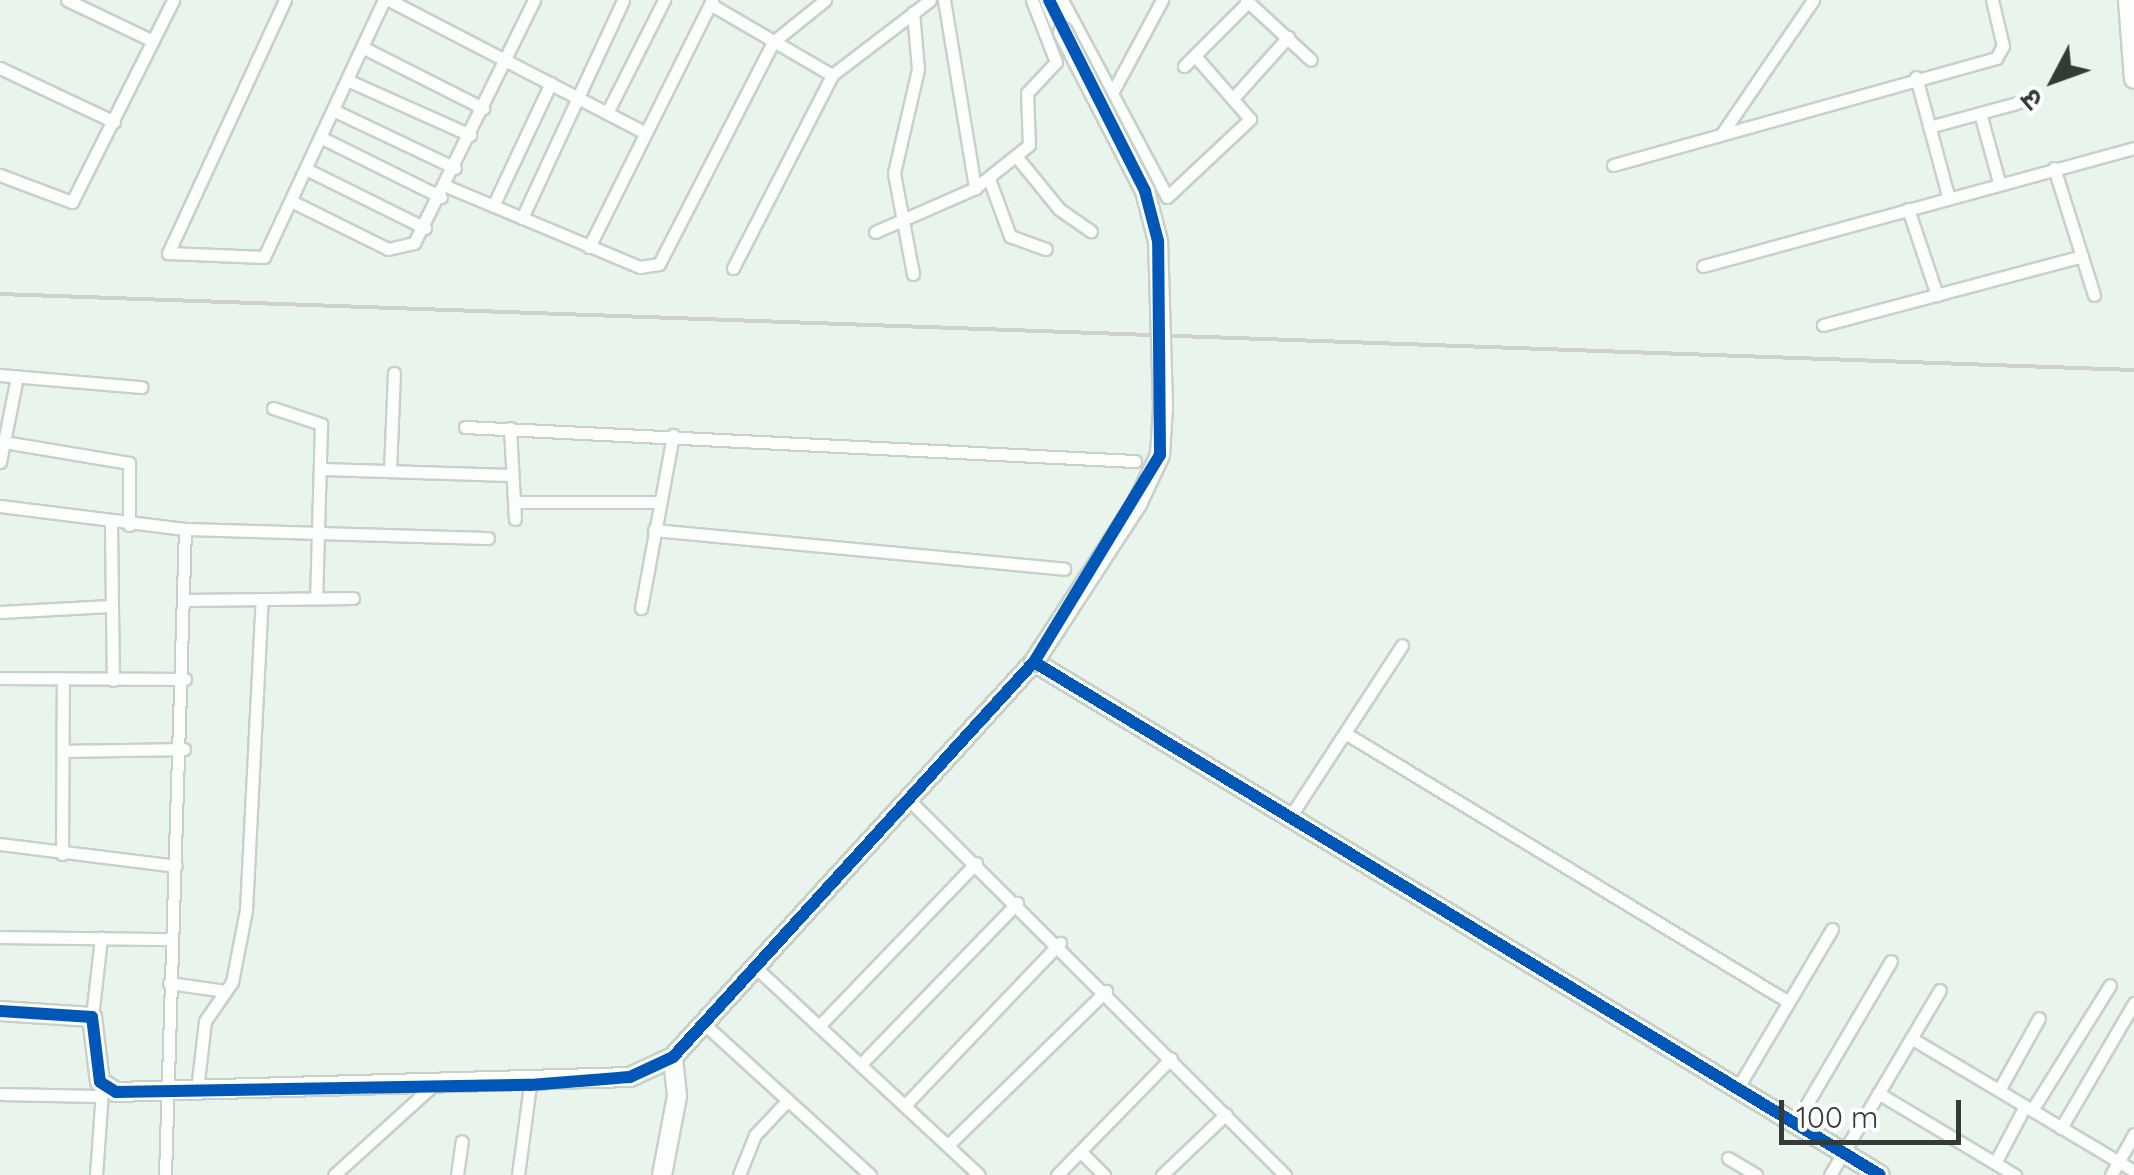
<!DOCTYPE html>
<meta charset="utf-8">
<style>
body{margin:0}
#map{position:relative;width:2134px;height:1175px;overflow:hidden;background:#e9f5ec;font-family:Quicksand,"Noto Sans Devanagari",sans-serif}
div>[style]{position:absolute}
.roads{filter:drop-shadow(2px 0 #c7d0c9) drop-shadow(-2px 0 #c7d0c9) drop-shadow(0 2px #c7d0c9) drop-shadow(0 -2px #c7d0c9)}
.street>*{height:11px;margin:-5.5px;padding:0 5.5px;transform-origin:5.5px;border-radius:5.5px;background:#fcfefc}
.secondary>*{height:18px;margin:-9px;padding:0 9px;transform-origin:9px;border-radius:9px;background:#fcfefc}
.primary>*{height:18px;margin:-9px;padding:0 9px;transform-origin:9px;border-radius:9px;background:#fcfefc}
.rail>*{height:4px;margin:-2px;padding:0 2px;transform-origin:2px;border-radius:2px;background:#ced1ce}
.bridges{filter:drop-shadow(2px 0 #c7d0c9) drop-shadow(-2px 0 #c7d0c9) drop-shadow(0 2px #c7d0c9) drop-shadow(0 -2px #c7d0c9)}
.secondary-bridge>*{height:18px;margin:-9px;padding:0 9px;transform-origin:9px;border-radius:9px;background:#fcfefc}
.cycleway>*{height:12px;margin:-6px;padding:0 6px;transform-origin:6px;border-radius:6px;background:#0057b8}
span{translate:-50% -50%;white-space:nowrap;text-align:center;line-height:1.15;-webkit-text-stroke:9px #fff;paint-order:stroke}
.north{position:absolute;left:2004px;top:30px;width:100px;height:100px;-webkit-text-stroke:8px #fff;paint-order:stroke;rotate:229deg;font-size:28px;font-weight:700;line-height:40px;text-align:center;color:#323b34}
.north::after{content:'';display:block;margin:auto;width:35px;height:45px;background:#323b34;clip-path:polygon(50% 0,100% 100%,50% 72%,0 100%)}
.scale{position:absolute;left:1779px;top:1100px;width:182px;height:45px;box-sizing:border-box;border:5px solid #323b34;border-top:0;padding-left:12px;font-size:30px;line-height:35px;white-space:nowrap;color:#323b34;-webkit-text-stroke:8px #fff;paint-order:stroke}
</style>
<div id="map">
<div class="roads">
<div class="street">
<div style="left:67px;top:0;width:95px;rotate:25.5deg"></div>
<div style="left:285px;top:0;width:279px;rotate:114.8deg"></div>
<div style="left:168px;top:253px;width:96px;rotate:2.4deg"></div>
<div style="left:264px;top:257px;width:284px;rotate:-65deg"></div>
<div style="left:389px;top:0;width:289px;rotate:27.4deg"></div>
<div style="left:944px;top:0;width:191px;rotate:80.6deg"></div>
<div style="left:1062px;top:0;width:223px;rotate:61.9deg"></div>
<div style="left:1167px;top:197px;width:114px;rotate:-43.2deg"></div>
<div style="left:1250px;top:119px;width:84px;rotate:-131.1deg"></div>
<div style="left:1246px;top:0;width:88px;rotate:42.7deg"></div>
<div style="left:710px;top:4px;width:141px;rotate:30.2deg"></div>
<div style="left:362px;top:47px;width:136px;rotate:26.8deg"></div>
<div style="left:1184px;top:66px;width:91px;rotate:-45deg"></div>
<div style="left:0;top:68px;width:126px;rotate:25.3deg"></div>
<div style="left:1916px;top:77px;width:123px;rotate:74.9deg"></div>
<div style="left:347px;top:80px;width:135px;rotate:24.1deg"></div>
<div style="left:1112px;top:93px;width:106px;rotate:-61.7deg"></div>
<div style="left:1236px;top:95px;width:78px;rotate:-48.1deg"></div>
<div style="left:333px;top:110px;width:135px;rotate:25.4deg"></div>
<div style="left:607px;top:113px;width:127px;rotate:-63.2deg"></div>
<div style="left:1980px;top:113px;width:72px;rotate:74.6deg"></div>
<div style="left:1929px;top:127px;width:91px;rotate:-15.3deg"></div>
<div style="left:1723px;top:132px;width:160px;rotate:-55.7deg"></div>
<div style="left:320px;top:137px;width:135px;rotate:26.4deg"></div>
<div style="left:1016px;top:156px;width:68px;rotate:50.9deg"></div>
<div style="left:1059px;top:209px;width:39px;rotate:35deg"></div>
<div style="left:1613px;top:165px;width:398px;rotate:-15.6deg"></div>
<div style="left:1996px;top:58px;width:14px;rotate:-60deg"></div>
<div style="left:2003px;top:46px;width:47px;rotate:-103.4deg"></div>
<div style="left:2054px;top:168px;width:133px;rotate:72.5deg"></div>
<div style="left:306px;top:169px;width:133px;rotate:26.4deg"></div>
<div style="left:0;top:175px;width:77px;rotate:20.6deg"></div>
<div style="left:72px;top:202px;width:226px;rotate:-63.4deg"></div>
<div style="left:989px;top:179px;width:61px;rotate:69.8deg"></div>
<div style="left:1010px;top:236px;width:38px;rotate:20deg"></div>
<div style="left:446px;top:186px;width:210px;rotate:22.7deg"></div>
<div style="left:640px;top:267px;width:19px;rotate:-9deg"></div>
<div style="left:659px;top:264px;width:250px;rotate:-62.8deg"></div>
<div style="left:773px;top:42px;width:67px;rotate:-38.9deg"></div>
<div style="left:291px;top:201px;width:108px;rotate:26.3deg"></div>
<div style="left:388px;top:249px;width:27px;rotate:-13deg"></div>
<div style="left:414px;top:243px;width:271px;rotate:-63.7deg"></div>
<div style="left:493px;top:206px;width:136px;rotate:-64.8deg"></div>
<div style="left:1908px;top:209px;width:91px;rotate:71.4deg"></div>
<div style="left:522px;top:218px;width:240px;rotate:-65.1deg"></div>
<div style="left:875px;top:232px;width:109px;rotate:-23.7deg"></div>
<div style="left:975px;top:188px;width:69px;rotate:-38.5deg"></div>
<div style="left:1029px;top:145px;width:52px;rotate:-92.2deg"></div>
<div style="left:1027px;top:93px;width:42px;rotate:-46.9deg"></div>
<div style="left:1056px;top:62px;width:66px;rotate:-111.2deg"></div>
<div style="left:589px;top:247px;width:276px;rotate:-63.5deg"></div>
<div style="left:1703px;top:266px;width:447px;rotate:-15.3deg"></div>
<div style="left:733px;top:268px;width:217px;rotate:-62.8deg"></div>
<div style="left:832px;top:75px;width:123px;rotate:-37.4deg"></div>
<div style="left:913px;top:274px;width:103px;rotate:-100.7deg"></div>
<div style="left:894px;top:173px;width:107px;rotate:-77deg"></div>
<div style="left:918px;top:69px;width:57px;rotate:-95deg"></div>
<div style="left:1823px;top:325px;width:268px;rotate:-14.9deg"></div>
<div style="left:0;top:375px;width:142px;rotate:4.9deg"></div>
<div style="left:273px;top:408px;width:51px;rotate:18.4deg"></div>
<div style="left:321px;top:424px;width:174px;rotate:91.6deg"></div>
<div style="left:465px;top:427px;width:671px;rotate:2.91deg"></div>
<div style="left:510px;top:428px;width:91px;rotate:86.9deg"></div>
<div style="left:4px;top:442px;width:127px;rotate:9.5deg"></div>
<div style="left:129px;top:463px;width:62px;rotate:90deg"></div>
<div style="left:0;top:462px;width:87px;rotate:-78.7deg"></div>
<div style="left:321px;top:469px;width:191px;rotate:1.8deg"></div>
<div style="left:390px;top:471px;width:98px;rotate:-87.7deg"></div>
<div style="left:514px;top:502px;width:145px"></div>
<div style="left:0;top:506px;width:186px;rotate:7.1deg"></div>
<div style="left:185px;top:529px;width:303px;rotate:1.7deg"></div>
<div style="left:111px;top:524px;width:156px;rotate:89.3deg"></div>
<div style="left:654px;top:530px;width:412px;rotate:5.4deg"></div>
<div style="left:185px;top:600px;width:168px;rotate:-0.7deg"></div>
<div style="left:641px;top:608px;width:176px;rotate:-79.5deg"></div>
<div style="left:0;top:612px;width:110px;rotate:-3.1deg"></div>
<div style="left:0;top:678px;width:185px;rotate:0.3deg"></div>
<div style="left:1345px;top:733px;width:517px;rotate:31.23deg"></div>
<div style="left:63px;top:751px;width:121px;rotate:-0.9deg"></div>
<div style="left:907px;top:798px;width:534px;rotate:44.92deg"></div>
<div style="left:1290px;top:817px;width:205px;rotate:-56.9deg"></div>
<div style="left:0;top:844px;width:177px;rotate:7.1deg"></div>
<div style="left:62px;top:854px;width:174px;rotate:-89.7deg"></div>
<div style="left:0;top:937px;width:172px;rotate:0.7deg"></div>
<div style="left:754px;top:966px;width:307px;rotate:42.9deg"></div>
<div style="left:169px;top:983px;width:57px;rotate:8.1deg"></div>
<div style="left:92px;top:1017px;width:80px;rotate:-83.5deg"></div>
<div style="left:703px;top:1023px;width:226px;rotate:42.3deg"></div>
<div style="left:820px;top:1025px;width:225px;rotate:-46.1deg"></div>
<div style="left:1911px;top:1038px;width:260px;rotate:30.8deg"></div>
<div style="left:862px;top:1063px;width:223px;rotate:-45.9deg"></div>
<div style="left:1737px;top:1089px;width:186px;rotate:-59.3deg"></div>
<div style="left:197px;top:1090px;width:69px;rotate:-83.4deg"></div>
<div style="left:205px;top:1021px;width:47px;rotate:-55.3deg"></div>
<div style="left:232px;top:982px;width:73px;rotate:-79deg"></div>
<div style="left:246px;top:910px;width:311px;rotate:-87.1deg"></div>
<div style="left:1999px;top:1090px;width:82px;rotate:-60.9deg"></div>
<div style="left:1878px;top:1093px;width:160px;rotate:30.9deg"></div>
<div style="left:0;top:1094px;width:98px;rotate:1.2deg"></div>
<div style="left:906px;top:1104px;width:223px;rotate:-46.3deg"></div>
<div style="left:2032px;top:1110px;width:147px;rotate:-58deg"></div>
<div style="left:1795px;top:1124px;width:189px;rotate:-59.5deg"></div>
<div style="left:2061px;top:1128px;width:145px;rotate:-59.7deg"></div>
<div style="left:948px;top:1145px;width:221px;rotate:-44.3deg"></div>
<div style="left:1081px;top:1152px;width:33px;rotate:45deg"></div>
<div style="left:1728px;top:1158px;width:33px;rotate:31deg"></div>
<div style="left:1995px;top:1163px;width:64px;rotate:-62.2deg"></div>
<div style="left:96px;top:1175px;width:84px;rotate:-85.9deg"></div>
<div style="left:165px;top:1175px;width:646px;rotate:-88.23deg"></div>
<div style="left:334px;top:1175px;width:132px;rotate:-42.2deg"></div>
<div style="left:457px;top:1175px;width:34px;rotate:-82deg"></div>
<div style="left:518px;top:1175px;width:91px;rotate:-82.4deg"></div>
<div style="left:739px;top:1175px;width:43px;rotate:-68.2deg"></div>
<div style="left:755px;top:1135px;width:48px;rotate:-46.7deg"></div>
<div style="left:1057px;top:1175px;width:163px;rotate:-45.7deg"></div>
<div style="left:1162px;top:1175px;width:88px;rotate:-43.6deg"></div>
<div style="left:1830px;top:1175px;width:215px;rotate:-59.3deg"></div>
<div style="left:2111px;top:1175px;width:47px;rotate:-60.7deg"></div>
</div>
<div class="secondary">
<div style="left:1049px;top:0;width:35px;rotate:66deg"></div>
<div style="left:0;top:1011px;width:92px;rotate:3.7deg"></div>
<div style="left:92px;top:1017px;width:65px;rotate:83deg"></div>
<div style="left:100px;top:1082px;width:19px;rotate:32deg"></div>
<div style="left:116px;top:1092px;width:514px;rotate:-1.67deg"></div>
<div style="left:630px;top:1077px;width:47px;rotate:-24.9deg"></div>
<div style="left:673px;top:1057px;width:535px;rotate:-47.58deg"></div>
<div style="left:1034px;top:662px;width:989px;rotate:31.23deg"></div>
<div style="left:662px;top:1175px;width:80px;rotate:-79.2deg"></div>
<div style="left:677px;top:1096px;width:39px;rotate:-96deg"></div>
</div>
<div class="primary">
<div style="left:2128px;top:0;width:79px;rotate:85.7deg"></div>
</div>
</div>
<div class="rail">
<div style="left:0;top:294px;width:2135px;rotate:2.04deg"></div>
</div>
<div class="bridges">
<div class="secondary-bridge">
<div style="left:1034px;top:662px;width:189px;rotate:-56.9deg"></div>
<div style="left:1137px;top:504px;width:54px;rotate:-64.9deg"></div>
<div style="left:1160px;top:455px;width:48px;rotate:-86.4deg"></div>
<div style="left:1163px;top:407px;width:166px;rotate:-91.7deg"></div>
<div style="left:1158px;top:241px;width:52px;rotate:-104.6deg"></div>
<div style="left:1145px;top:191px;width:179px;rotate:-117.3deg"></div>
</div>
</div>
<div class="cycleway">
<div style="left:1034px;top:662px;width:989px;rotate:31.23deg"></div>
<div style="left:0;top:1011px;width:92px;rotate:3.7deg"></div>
<div style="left:92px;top:1017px;width:65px;rotate:83deg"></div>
<div style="left:100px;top:1082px;width:19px;rotate:32deg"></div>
<div style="left:116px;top:1092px;width:414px;rotate:-1deg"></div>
<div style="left:530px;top:1085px;width:100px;rotate:-4.6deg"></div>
<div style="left:630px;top:1077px;width:47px;rotate:-24.9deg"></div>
<div style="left:673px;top:1057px;width:535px;rotate:-47.58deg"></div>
<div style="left:1034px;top:662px;width:242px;rotate:-58.7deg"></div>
<div style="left:1160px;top:455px;width:214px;rotate:-90.5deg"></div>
<div style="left:1158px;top:241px;width:52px;rotate:-104.6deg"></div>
<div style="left:1145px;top:191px;width:214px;rotate:-116.7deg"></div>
</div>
<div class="north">उ</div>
<div class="scale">100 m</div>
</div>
